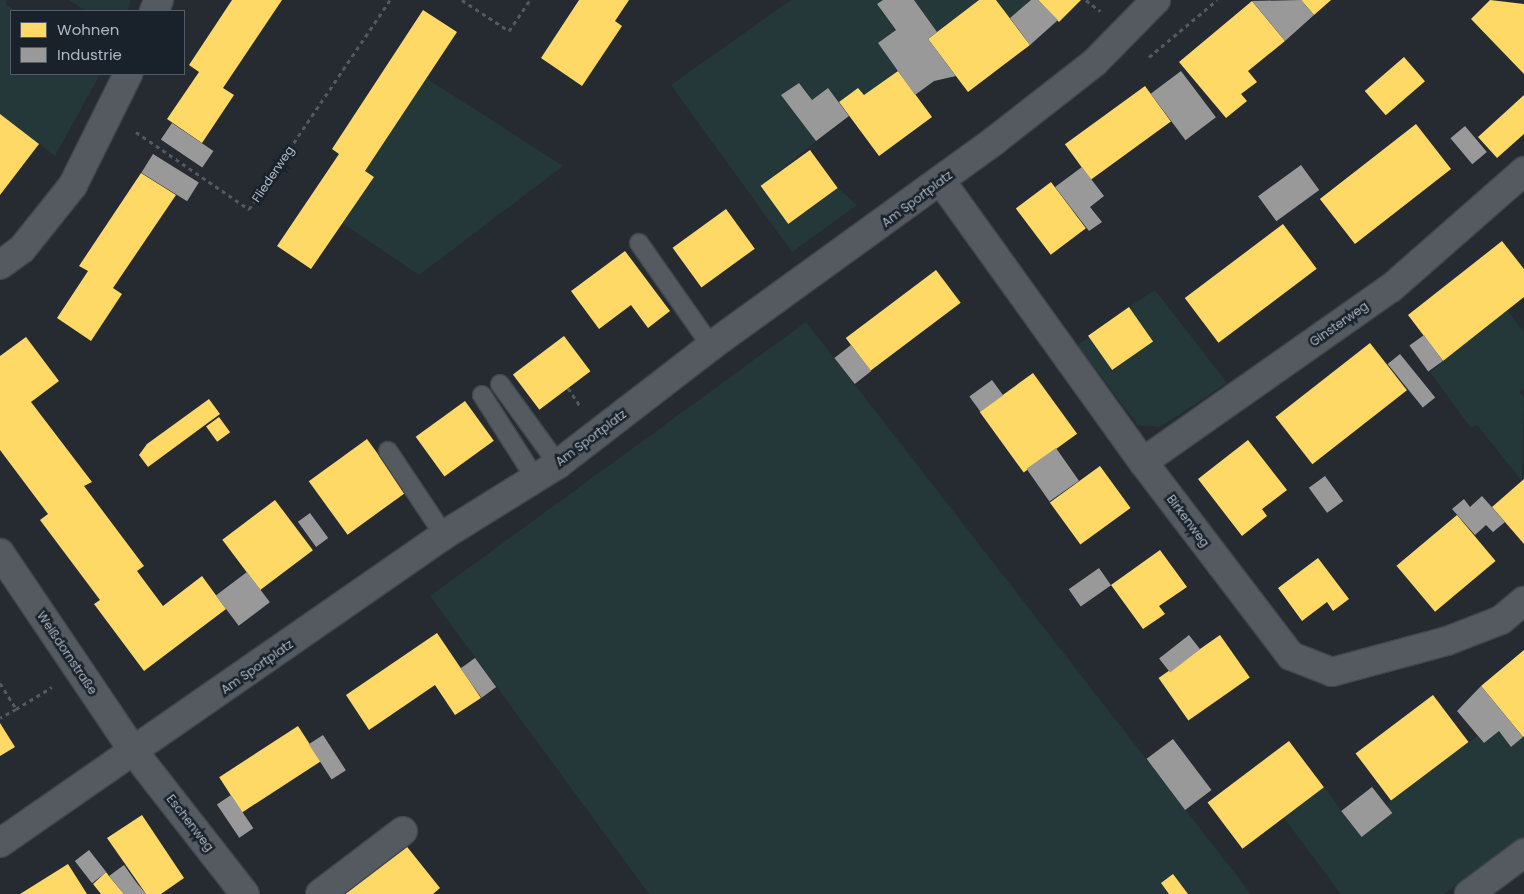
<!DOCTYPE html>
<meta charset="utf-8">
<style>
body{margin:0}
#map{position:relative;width:1524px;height:894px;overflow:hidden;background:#252b31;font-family:Poppins,sans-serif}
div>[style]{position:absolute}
.green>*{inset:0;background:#253839}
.homes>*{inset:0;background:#ffd966;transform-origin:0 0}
.industry>*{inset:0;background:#999;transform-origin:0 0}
.path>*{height:3px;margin-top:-1.5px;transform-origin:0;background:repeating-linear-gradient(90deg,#53595e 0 4px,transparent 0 8px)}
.roads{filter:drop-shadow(1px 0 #42474c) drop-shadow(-1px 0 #42474c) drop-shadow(0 1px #42474c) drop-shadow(0 -1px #42474c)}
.lane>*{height:18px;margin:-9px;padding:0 9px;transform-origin:9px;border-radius:9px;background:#555a60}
.street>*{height:28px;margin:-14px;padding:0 14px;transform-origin:14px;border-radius:14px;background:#555a60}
span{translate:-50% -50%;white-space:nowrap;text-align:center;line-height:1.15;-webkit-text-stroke:5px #19222b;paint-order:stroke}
.street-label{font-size:12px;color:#aeb8c4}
.legend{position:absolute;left:10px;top:10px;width:175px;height:65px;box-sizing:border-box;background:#19222b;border:1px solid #555e68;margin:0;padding:6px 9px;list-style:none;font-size:15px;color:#aeb8c4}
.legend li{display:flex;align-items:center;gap:10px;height:25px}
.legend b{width:25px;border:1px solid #555e68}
</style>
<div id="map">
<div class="green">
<div style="clip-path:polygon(0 0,7px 0,5px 4px,16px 11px,11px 11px,11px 74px,100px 74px,55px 156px,0 114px)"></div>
<div style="clip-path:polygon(69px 0,131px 0,127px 11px,86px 11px)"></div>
<div style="clip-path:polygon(791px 0,883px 0,877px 5px,896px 30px,878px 43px,898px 71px,864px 95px,858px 88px,839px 102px,827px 88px,812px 100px,799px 83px,782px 95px,816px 141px,761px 186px,789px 224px,838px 188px,857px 205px,792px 252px,671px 85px)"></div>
<div style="clip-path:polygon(914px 0,979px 0,937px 32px)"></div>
<div style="clip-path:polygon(996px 0,1031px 0,1010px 18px)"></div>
<div style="clip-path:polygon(426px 78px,563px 166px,419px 275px,342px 223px,373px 177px,365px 171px)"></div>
<div style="clip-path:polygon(1155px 290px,1227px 383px,1160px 427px,1138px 425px,1077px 345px,1089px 337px,1114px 370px,1153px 341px,1129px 307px)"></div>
<div style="clip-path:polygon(1507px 310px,1524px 332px,1524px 388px,1519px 392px,1524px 397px,1522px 481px,1477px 425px,1471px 428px,1430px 372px)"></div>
<div style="clip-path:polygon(806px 322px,1251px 894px,649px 894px,430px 596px)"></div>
<div style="clip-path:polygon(1499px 731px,1511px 747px,1524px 736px,1524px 837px,1444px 894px,1341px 894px,1284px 818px,1324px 787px,1361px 837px,1391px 813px,1386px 806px,1392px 800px,1477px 736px,1484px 743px)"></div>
</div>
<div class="homes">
<div style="clip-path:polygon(232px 0,282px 0,223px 88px,234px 95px,202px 143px,167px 119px,199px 72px,189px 65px)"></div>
<div style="clip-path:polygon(579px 0,629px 0,615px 21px,622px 26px,582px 86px,541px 58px)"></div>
<div style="clip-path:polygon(979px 0,996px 0,1030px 45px,968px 92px,928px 39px)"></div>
<div style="clip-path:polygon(1038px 0,1081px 0,1059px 22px)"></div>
<div style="clip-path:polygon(1301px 0,1331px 0,1314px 15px)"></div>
<div style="clip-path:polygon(1490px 0,1524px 4px,1524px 74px,1471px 19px)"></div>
<div style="clip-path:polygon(1252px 1px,1285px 41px,1248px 71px,1257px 82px,1241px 94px,1247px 101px,1226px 118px,1179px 62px)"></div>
<div style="clip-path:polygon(423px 10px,457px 32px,365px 171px,374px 177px,311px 269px,277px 246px,339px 154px,332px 149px)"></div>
<div style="left:1404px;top:57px;width:32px;height:52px;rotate:49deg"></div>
<div style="clip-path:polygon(898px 71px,932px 117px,879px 156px,839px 102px,858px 88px,864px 95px)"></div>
<div style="left:1145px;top:86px;width:44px;height:99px;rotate:54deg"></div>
<div style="clip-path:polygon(1524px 95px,1524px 134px,1497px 158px,1478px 137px)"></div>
<div style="clip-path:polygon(0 114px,39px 144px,0 195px)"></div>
<div style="left:1416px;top:124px;width:57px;height:122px;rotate:52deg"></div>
<div style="left:810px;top:150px;width:47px;height:61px;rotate:54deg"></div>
<div style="clip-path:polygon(141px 173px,176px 195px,113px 288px,122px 294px,91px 341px,57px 318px,88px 271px,79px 266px)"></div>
<div style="left:1051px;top:182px;width:58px;height:44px;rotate:53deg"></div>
<div style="left:726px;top:209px;width:49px;height:66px;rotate:54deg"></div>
<div style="left:1283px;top:224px;width:56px;height:123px;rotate:53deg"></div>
<div style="clip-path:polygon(1502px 241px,1524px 269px,1524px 297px,1443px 361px,1408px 315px)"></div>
<div style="clip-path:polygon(625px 251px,670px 311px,648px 328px,631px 305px,599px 329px,571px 291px)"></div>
<div style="left:936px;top:270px;width:41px;height:113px;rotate:53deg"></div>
<div style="left:1129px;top:307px;width:42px;height:50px;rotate:55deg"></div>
<div style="left:564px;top:336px;width:44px;height:64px;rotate:53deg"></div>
<div style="clip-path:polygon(26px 337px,59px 381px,31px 402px,92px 482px,84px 486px,144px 566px,137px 571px,163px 606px,202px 576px,226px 609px,144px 671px,94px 604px,100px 600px,40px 520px,48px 514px,0 450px,0 356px)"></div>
<div style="left:1370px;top:343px;width:60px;height:120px;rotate:52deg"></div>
<div style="left:1033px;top:373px;width:75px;height:66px;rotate:54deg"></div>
<div style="clip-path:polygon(209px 399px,220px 414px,148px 467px,139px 455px,147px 444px)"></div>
<div style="left:465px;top:401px;width:49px;height:61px;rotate:54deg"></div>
<div style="left:219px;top:417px;width:19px;height:16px;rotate:54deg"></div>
<div style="left:367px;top:439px;width:66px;height:72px;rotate:54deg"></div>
<div style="clip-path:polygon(1248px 440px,1287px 490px,1262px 509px,1267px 516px,1242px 536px,1198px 479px)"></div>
<div style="left:1100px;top:466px;width:52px;height:62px;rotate:54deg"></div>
<div style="clip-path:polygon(1524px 479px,1524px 544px,1492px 507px)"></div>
<div style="left:275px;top:500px;width:63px;height:66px;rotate:53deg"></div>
<div style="left:1457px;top:515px;width:60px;height:79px;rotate:50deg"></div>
<div style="clip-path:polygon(1160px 550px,1187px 587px,1159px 606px,1165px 614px,1143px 629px,1111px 585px)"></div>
<div style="clip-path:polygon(1318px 558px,1349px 599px,1333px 611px,1327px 602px,1302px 621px,1278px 588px)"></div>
<div style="clip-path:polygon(437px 633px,481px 698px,455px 715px,435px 685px,369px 730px,346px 695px)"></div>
<div style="left:1220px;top:635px;width:52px;height:75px;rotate:55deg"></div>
<div style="clip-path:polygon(1524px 650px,1524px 736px,1523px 737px,1481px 686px)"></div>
<div style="left:1433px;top:695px;width:59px;height:97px;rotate:53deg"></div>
<div style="clip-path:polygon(0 723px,15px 747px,0 756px)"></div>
<div style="left:298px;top:726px;width:42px;height:94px;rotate:57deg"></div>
<div style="left:1289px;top:741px;width:58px;height:102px;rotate:53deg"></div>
<div style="clip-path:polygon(142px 815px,184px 878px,161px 894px,146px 894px,107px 838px)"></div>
<div style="clip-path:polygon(404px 843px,440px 888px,433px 894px,339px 894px)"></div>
<div style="clip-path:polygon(68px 864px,87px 894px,20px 894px)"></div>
<div style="clip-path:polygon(106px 872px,109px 876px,124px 894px,101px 894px,93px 884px)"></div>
<div style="clip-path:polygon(1173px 874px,1188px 894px,1169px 894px,1161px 883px)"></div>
</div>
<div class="industry">
<div style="clip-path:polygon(883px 0,914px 0,937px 32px,928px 39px,956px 76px,934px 81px,915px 95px,878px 43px,896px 30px,877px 4px)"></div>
<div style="clip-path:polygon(1031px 0,1038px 0,1058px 20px,1030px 45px,1010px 18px)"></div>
<div style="clip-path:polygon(1301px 0,1314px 15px,1285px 41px,1252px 1px)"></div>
<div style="left:1181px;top:71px;width:58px;height:38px;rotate:53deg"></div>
<div style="clip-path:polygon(799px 83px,812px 100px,828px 88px,849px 116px,816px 141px,781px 95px)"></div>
<div style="left:172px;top:123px;width:50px;height:20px;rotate:34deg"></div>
<div style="left:1465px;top:126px;width:34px;height:19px;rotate:50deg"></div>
<div style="left:153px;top:154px;width:54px;height:22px;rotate:32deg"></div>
<div style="left:1301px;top:165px;width:31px;height:53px;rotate:54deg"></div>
<div style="clip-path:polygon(1082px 167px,1104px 196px,1090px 207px,1102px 222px,1089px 231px,1055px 187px)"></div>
<div style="left:1424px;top:335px;width:32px;height:18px;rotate:54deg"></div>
<div style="left:851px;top:345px;width:33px;height:21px;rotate:52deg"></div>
<div style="left:1400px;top:354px;width:56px;height:16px;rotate:51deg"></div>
<div style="left:992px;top:380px;width:19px;height:28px;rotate:54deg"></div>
<div style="left:1056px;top:448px;width:40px;height:36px;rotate:55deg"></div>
<div style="left:1325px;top:476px;width:31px;height:20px;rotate:54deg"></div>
<div style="clip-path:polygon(1482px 496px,1505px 522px,1493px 532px,1486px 525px,1475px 535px,1452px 509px,1464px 499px,1470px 507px)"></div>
<div style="left:310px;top:513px;width:31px;height:15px;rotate:54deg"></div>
<div style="left:1099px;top:568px;width:21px;height:37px;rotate:55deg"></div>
<div style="left:247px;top:572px;width:38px;height:39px;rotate:53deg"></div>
<div style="left:1189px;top:635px;width:18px;height:38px;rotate:52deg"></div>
<div style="left:475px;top:658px;width:36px;height:18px;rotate:54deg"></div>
<div style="clip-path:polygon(1481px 686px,1523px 737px,1511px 747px,1499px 731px,1484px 743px,1457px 711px)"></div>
<div style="left:323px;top:735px;width:42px;height:17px;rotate:57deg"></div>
<div style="left:1173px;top:739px;width:64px;height:33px;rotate:53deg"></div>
<div style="left:1372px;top:787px;width:33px;height:39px;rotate:52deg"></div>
<div style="left:231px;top:795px;width:40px;height:17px;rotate:56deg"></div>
<div style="left:89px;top:850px;width:28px;height:18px;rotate:52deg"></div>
<div style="clip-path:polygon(124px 865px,136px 882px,146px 894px,124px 894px,109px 876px)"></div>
</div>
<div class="path">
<div style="left:462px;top:0;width:56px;rotate:33.4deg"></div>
<div style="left:509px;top:31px;width:37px;rotate:-56deg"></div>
<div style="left:1086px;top:0;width:18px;rotate:38deg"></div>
<div style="left:1149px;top:57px;width:89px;rotate:-40deg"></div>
<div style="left:136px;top:132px;width:137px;rotate:34.3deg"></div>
<div style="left:249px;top:209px;width:252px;rotate:-56deg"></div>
<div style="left:568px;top:388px;width:22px;rotate:56deg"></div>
<div style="left:0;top:683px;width:31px;rotate:58deg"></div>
<div style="left:16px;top:709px;width:18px;rotate:151deg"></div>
<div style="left:16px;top:709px;width:42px;rotate:-31.4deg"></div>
</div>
<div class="roads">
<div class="lane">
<div style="left:639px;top:243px;width:126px;rotate:55deg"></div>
<div style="left:500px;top:384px;width:99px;rotate:54.1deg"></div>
<div style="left:482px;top:395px;width:98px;rotate:57.4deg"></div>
<div style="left:388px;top:451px;width:101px;rotate:56.3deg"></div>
</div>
<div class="street">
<div style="left:154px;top:11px;width:12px;rotate:-66deg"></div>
<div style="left:941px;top:181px;width:346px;rotate:54.3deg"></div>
<div style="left:1143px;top:462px;width:244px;rotate:52.7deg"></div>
<div style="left:1291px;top:656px;width:44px;rotate:21.3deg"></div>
<div style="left:1332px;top:672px;width:119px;rotate:-15.1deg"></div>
<div style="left:1447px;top:641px;width:58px;rotate:-21.3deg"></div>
<div style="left:1501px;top:620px;width:30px;rotate:-40deg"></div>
<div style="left:0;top:265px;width:27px;rotate:-36deg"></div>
<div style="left:22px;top:249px;width:82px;rotate:-51.4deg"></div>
<div style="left:73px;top:185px;width:124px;rotate:-63.6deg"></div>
<div style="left:1143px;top:462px;width:303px;rotate:-35.1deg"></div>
<div style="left:1391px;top:288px;width:177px;rotate:-41.3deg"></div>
<div style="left:0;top:553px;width:240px;rotate:56deg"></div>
<div style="left:134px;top:752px;width:180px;rotate:52deg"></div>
<div style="left:0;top:843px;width:540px;rotate:-34.75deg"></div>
<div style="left:444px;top:535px;width:134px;rotate:-31.9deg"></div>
<div style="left:558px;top:464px;width:193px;rotate:-37.6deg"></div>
<div style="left:711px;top:346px;width:349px;rotate:-35.9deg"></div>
<div style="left:994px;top:141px;width:128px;rotate:-38deg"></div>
<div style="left:1095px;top:62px;width:87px;rotate:-45.5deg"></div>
<div style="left:320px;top:894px;width:104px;rotate:-37.2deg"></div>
<div style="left:1469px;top:894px;width:69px;rotate:-36.7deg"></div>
</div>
</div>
<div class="street-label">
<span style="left:273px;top:174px;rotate:-56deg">Fliederweg</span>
<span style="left:917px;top:199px;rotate:-37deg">Am Sportplatz</span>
<span style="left:1339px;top:324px;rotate:-35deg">Ginsterweg</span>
<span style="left:591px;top:438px;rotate:-37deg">Am Sportplatz</span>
<span style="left:1188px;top:521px;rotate:53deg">Birkenweg</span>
<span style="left:67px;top:653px;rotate:56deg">Weißdornstraße</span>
<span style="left:257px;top:667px;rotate:-35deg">Am Sportplatz</span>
<span style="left:190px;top:823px;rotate:52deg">Eschenweg</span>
</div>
<ul class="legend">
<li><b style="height:14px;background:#ffd966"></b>Wohnen</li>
<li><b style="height:14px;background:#999"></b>Industrie</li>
</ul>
</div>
